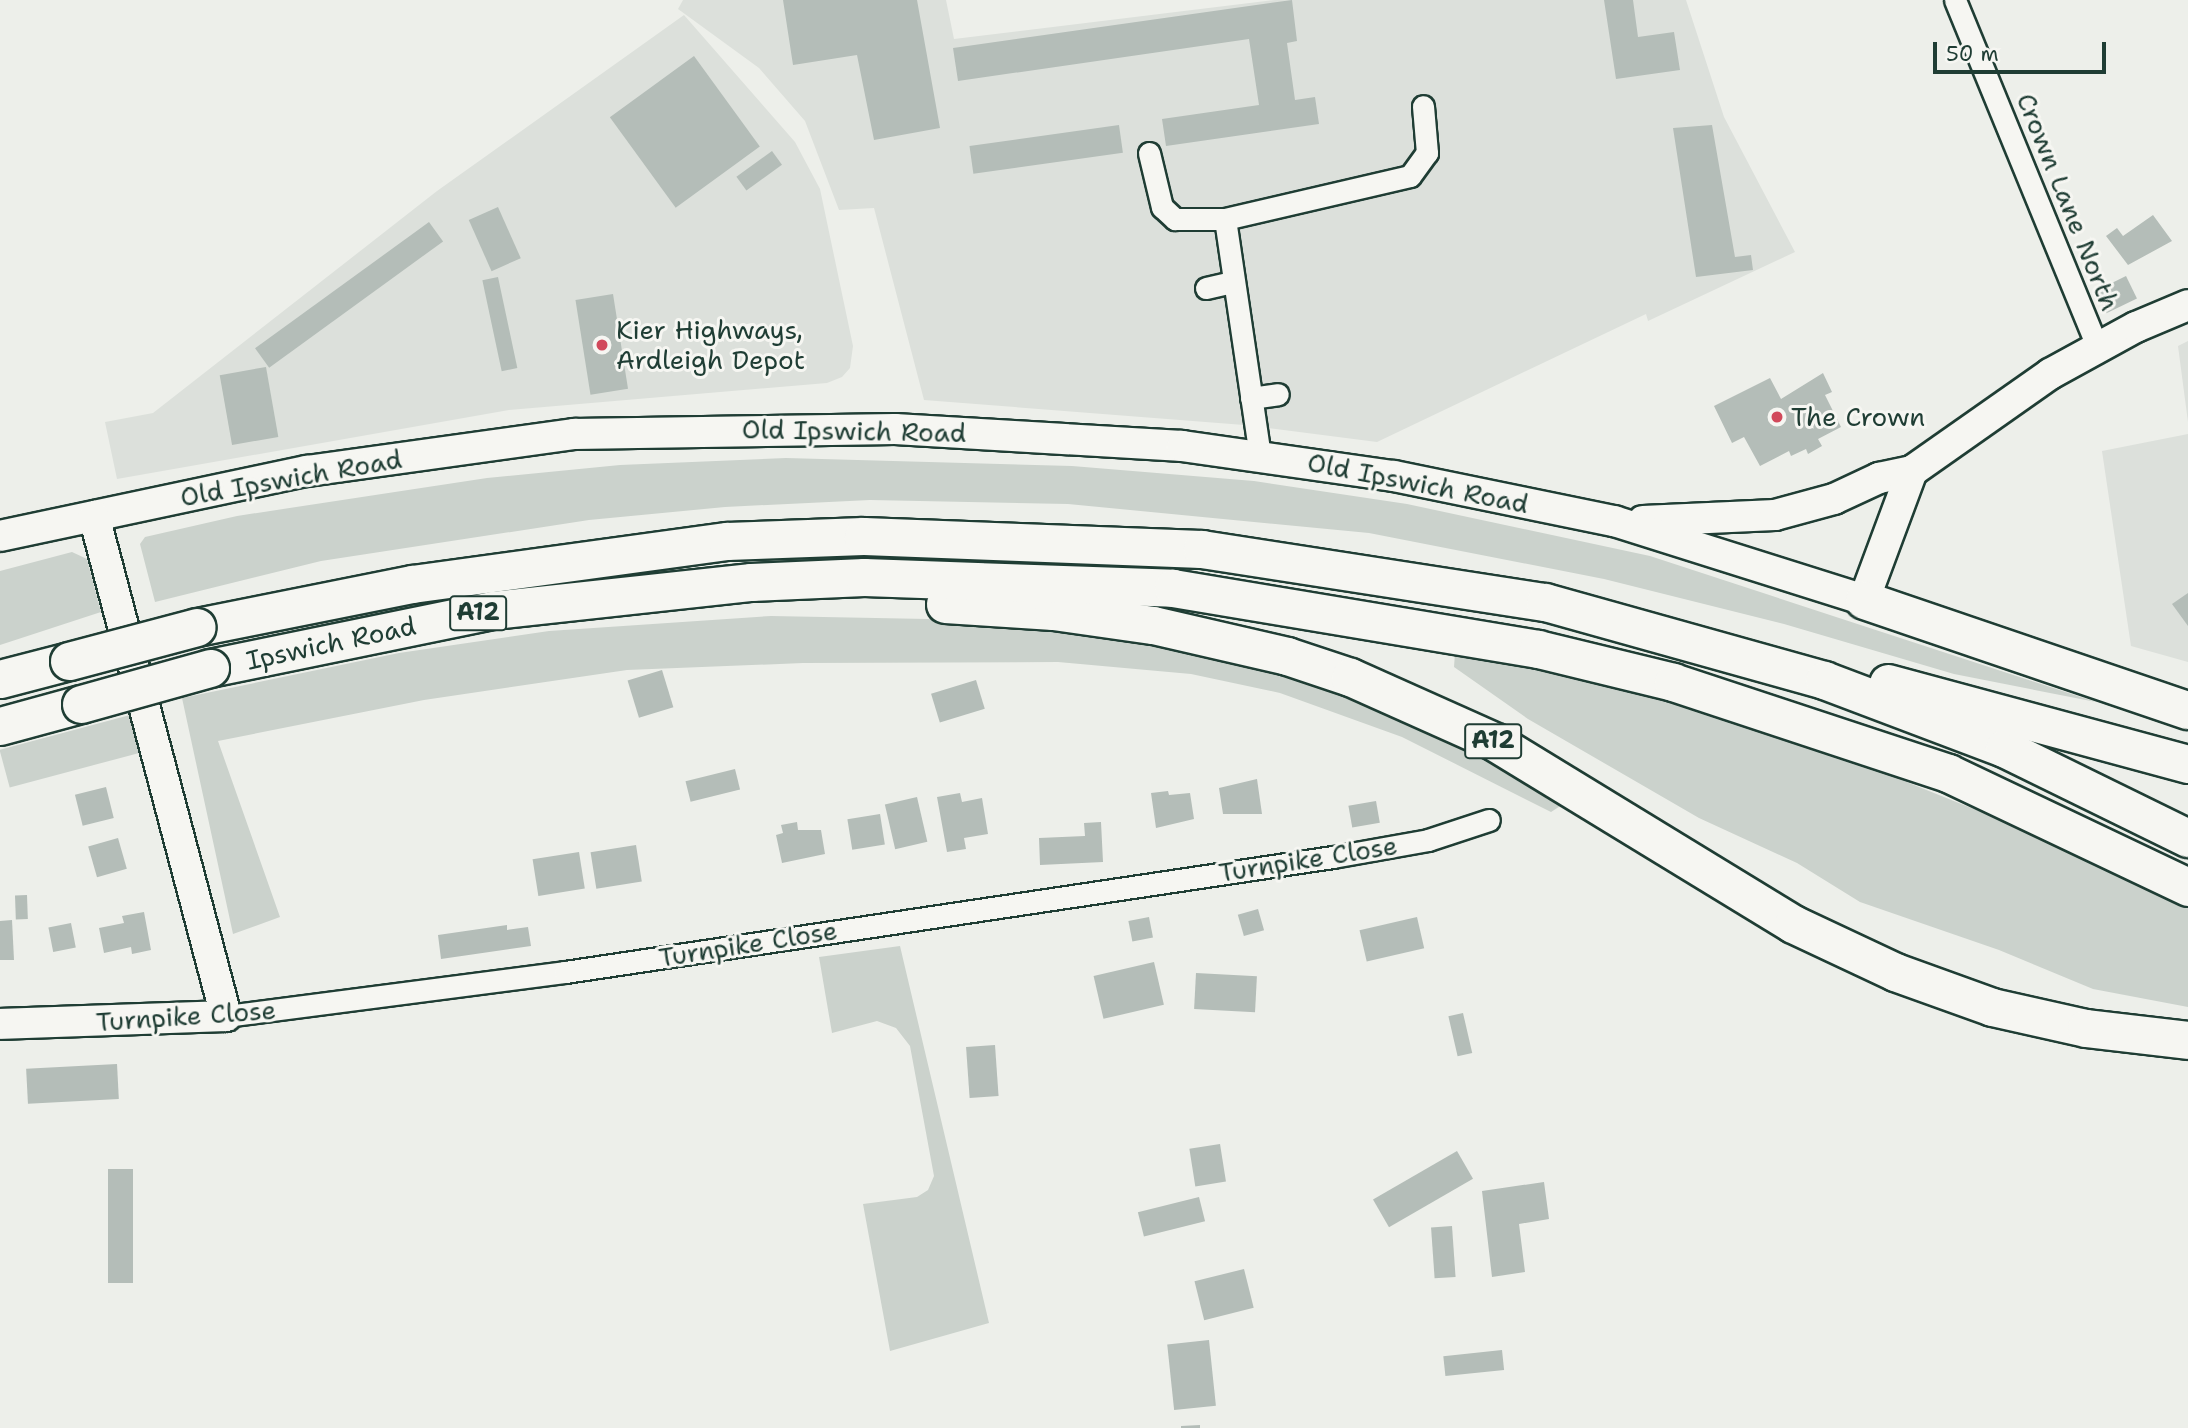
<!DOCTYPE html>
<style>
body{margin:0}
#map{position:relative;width:2188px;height:1428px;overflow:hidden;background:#edefea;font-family:"Shantell Sans",sans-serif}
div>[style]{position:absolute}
.built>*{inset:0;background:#dce0db}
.green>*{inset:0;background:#cbd2cc;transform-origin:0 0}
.building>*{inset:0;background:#b4bdb8;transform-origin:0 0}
.roads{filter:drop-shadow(2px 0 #1f3d34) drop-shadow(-2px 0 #1f3d34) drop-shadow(0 2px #1f3d34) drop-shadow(0 -2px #1f3d34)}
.street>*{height:21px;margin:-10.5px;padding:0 10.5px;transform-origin:10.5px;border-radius:10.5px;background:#f6f6f2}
.secondary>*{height:30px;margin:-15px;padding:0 15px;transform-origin:15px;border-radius:15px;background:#f6f6f2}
.highway>*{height:37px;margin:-18.5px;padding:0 18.5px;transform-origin:18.5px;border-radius:18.5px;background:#f6f6f2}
.bridges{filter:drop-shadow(2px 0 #1f3d34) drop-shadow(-2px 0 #1f3d34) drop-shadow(0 2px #1f3d34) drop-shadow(0 -2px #1f3d34)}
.highway-bridge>*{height:37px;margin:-18.5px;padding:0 18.5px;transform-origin:18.5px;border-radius:18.5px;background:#f6f6f2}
.dots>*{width:19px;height:19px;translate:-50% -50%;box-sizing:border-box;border:4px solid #f6f6f2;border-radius:50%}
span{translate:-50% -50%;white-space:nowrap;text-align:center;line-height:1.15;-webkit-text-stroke:6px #f6f6f2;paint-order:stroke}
.shield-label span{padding:2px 5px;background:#f6f6f2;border:2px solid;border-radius:5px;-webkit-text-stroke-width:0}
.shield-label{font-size:24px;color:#1f3d34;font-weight:700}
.street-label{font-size:26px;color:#1f3d34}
.poi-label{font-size:26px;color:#1f3d34}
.left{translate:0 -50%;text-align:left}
.scale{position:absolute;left:1933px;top:42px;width:173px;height:32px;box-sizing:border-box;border:4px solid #1f3d34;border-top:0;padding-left:9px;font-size:21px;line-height:24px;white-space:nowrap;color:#1f3d34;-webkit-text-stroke:5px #f6f6f2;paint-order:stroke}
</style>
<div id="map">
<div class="built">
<div style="clip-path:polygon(683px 0,946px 0,954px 39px,1275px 0,1686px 0,1724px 117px,1795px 252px,1648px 321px,1646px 314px,1377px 442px,1244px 425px,924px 400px,874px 208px,839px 210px,805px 121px,759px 68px,678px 9px)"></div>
<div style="clip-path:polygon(684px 15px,795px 142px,820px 189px,853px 346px,850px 368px,842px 377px,827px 383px,509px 410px,117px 479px,105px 422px,153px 413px,437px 191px)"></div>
<div style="clip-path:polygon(2188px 341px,2188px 422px,2178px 346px)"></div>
<div style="clip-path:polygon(2188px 434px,2188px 662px,2131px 646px,2102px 451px)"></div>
</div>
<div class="green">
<div style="clip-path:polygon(786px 458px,1072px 466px,1254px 481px,1407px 504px,1650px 556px,2096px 702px,1954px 674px,1784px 624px,1604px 579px,1369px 533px,1068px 504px,870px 500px,725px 507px,589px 520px,321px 561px,155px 602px,140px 544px,145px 537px,237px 516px,487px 478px,620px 465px)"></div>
<div style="clip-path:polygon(72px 552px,87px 559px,101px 612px,0 645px,0 571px)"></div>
<div style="clip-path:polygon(771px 616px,980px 620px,1076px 629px,1222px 654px,1337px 689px,1463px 744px,1565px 803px,1551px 812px,1402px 737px,1280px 693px,1191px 674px,1058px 662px,803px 663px,627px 670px,424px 700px,218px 741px,280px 917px,233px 934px,182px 698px,399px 653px,549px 631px)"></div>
<div style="clip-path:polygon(1455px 653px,1725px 709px,2188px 895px,2188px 1007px,2093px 989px,1999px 950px,1860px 902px,1797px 863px,1699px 818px,1528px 719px,1454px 667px)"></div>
<div style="left:130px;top:715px;width:39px;height:135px;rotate:75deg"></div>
<div style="clip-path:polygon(900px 946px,989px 1323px,890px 1351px,863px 1204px,917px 1197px,928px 1190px,934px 1176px,910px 1046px,896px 1028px,877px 1021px,832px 1033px,819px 957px)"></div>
</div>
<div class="building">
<div style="clip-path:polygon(783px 0,917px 0,940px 128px,874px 140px,857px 55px,793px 65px)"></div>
<div style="clip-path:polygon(1292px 0,1297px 41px,1287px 43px,1295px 100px,1315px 97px,1319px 124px,1166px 146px,1162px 119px,1259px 105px,1249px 39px,958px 81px,953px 48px)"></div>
<div style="clip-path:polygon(1604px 0,1633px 0,1638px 37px,1674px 32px,1680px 70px,1616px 79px)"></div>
<div style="left:694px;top:56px;width:112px;height:104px;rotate:54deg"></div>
<div style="left:1119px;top:125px;width:28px;height:151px;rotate:82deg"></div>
<div style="clip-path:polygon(1712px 125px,1735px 257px,1751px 255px,1753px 270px,1696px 277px,1673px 128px)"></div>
<div style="left:772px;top:151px;width:17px;height:44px;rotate:54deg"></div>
<div style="left:498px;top:207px;width:56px;height:32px;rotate:66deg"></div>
<div style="clip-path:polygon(2153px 215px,2172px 241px,2128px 265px,2106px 236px,2117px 228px,2123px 236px)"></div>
<div style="left:429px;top:222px;width:24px;height:215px;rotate:54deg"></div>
<div style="left:2126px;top:276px;width:25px;height:34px;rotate:64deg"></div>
<div style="left:498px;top:277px;width:93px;height:16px;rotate:78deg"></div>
<div style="left:613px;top:294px;width:96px;height:38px;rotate:81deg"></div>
<div style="left:266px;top:367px;width:71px;height:47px;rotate:80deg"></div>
<div style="clip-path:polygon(1823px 373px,1832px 392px,1825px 395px,1841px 427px,1818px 439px,1822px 446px,1808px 454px,1806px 449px,1791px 456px,1789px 451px,1760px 466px,1744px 437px,1732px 443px,1714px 406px,1770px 378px,1781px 399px)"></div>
<div style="clip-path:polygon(2188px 593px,2188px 626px,2172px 604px)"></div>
<div style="left:662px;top:670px;width:39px;height:36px;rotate:73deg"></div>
<div style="left:976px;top:680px;width:30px;height:47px;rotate:73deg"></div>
<div style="left:735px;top:769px;width:21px;height:51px;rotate:76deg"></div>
<div style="clip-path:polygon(1257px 779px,1262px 814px,1223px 814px,1219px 788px)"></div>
<div style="left:106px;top:787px;width:32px;height:32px;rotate:76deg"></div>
<div style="clip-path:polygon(1168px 791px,1169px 795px,1190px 793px,1194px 819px,1156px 828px,1151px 793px)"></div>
<div style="clip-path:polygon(960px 793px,962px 802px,982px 798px,988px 834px,964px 838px,966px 849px,947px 852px,937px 797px)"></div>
<div style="left:917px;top:797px;width:46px;height:33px;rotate:77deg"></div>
<div style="left:1376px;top:801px;width:22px;height:28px;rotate:80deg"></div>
<div style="left:880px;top:814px;width:31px;height:33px;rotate:81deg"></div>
<div style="clip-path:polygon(797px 822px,798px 830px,821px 830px,825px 854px,782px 863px,776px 835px,783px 833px,781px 825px)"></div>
<div style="clip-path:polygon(1101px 822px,1103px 862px,1040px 865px,1039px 838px,1085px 836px,1084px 823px)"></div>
<div style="left:118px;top:838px;width:32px;height:31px;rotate:74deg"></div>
<div style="left:636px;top:845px;width:37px;height:46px;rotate:81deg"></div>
<div style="left:579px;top:852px;width:37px;height:47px;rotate:81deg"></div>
<div style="left:27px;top:895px;width:24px;height:12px;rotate:88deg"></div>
<div style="left:1258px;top:909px;width:22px;height:21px;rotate:74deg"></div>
<div style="clip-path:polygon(144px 912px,151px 950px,132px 954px,131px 947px,104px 953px,99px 928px,124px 923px,122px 916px)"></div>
<div style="left:1149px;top:917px;width:21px;height:21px;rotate:79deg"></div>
<div style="left:1417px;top:917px;width:32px;height:59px;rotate:77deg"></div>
<div style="clip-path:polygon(12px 920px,14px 960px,0 960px,0 921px)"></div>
<div style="left:71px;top:923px;width:25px;height:23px;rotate:79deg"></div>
<div style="clip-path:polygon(507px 925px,507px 930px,528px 927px,531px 946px,441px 959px,438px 935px)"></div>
<div style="left:1154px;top:962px;width:44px;height:62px;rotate:77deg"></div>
<div style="left:1196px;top:973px;width:61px;height:36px;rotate:3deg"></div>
<div style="left:1463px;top:1013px;width:41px;height:15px;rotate:77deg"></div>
<div style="left:995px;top:1045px;width:51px;height:29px;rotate:86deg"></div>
<div style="left:117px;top:1064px;width:35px;height:91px;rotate:87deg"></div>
<div style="left:1220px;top:1144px;width:38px;height:31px;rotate:81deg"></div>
<div style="left:1457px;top:1151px;width:32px;height:97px;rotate:60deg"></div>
<div style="left:108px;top:1169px;width:25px;height:114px"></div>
<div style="clip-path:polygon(1544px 1182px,1549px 1219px,1519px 1224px,1525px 1272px,1492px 1277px,1482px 1191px)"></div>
<div style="left:1199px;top:1197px;width:25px;height:63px;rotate:76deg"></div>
<div style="left:1452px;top:1226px;width:51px;height:21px;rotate:86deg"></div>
<div style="left:1244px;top:1269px;width:40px;height:51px;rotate:76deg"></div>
<div style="left:1209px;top:1340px;width:66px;height:42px;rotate:84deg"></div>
<div style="left:1502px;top:1350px;width:20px;height:59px;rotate:84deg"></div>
<div style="clip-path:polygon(1200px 1425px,1200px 1428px,1181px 1428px,1181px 1426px)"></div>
</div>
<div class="roads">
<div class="street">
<div style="left:1955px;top:0;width:376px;rotate:67.7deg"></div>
<div style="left:1149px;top:153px;width:56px;rotate:76.5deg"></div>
<div style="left:1162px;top:207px;width:18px;rotate:43deg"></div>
<div style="left:1175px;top:219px;width:50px"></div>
<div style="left:1225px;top:219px;width:239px;rotate:81.6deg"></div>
<div style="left:1225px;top:219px;width:190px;rotate:-13.1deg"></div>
<div style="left:1410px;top:176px;width:29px;rotate:-54deg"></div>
<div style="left:1427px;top:153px;width:47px;rotate:-94.9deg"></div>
<div style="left:1206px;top:288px;width:28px;rotate:-13deg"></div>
<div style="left:1251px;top:398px;width:27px;rotate:-8deg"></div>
<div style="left:226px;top:1016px;width:342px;rotate:-7.4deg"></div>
<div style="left:565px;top:972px;width:777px;rotate:-8.52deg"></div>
<div style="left:1333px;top:857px;width:97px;rotate:-10.1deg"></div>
<div style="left:1428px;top:840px;width:64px;rotate:-18.2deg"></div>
</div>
<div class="secondary">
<div style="left:1643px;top:521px;width:132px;rotate:-2.6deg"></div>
<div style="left:1775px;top:515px;width:61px;rotate:-15.2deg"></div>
<div style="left:1834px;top:499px;width:50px;rotate:-25deg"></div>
<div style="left:1879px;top:478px;width:34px;rotate:-12deg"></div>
<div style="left:1912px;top:471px;width:169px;rotate:-35.1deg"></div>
<div style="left:2050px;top:374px;width:98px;rotate:-28.7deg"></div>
<div style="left:2136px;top:327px;width:56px;rotate:-22.9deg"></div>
<div style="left:0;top:536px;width:314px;rotate:-12deg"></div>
<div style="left:307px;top:471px;width:270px;rotate:-7.9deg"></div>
<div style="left:574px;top:434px;width:321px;rotate:-0.9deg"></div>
<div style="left:895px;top:429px;width:288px;rotate:3.4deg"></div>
<div style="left:1182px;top:446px;width:214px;rotate:8.1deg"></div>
<div style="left:1394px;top:476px;width:225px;rotate:11.6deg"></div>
<div style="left:1614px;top:521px;width:262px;rotate:17.5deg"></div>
<div style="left:1864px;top:600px;width:138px;rotate:-69.6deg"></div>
<div style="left:0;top:1024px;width:226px;rotate:-2deg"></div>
<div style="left:226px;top:1016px;width:517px;rotate:-104.79deg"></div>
</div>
<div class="highway">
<div style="left:1864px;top:600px;width:342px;rotate:18.8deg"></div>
<div style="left:945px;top:604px;width:108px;rotate:3.7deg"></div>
<div style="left:1053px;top:611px;width:101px;rotate:8deg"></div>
<div style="left:1153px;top:625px;width:138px;rotate:13deg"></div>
<div style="left:1287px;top:656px;width:66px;rotate:18.4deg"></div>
<div style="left:1350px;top:677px;width:159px;rotate:24.1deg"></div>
<div style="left:1495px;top:742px;width:349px;rotate:31.4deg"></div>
<div style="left:1793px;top:924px;width:113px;rotate:25.2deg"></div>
<div style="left:1895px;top:972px;width:103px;rotate:19.8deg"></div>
<div style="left:1992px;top:1007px;width:96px;rotate:12.6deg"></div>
<div style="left:2086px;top:1028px;width:103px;rotate:6.7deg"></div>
<div style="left:197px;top:627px;width:219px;rotate:-11.3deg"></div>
<div style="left:412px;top:584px;width:318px;rotate:-7.8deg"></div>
<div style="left:727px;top:541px;width:136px;rotate:-2.1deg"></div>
<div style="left:863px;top:536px;width:339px;rotate:2.2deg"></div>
<div style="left:1202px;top:549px;width:347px;rotate:8.8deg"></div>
<div style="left:1545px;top:602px;width:290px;rotate:15.6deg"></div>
<div style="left:1824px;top:680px;width:192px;rotate:20.7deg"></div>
<div style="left:2004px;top:748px;width:205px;rotate:26.1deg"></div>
<div style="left:210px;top:668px;width:289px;rotate:-11.6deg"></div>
<div style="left:493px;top:610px;width:260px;rotate:-6.2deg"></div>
<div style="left:751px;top:582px;width:113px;rotate:-2.5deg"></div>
<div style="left:864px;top:577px;width:309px;rotate:2deg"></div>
<div style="left:1173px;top:588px;width:370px;rotate:9.5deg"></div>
<div style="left:1538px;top:649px;width:139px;rotate:13.7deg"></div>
<div style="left:1673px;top:682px;width:290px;rotate:18.3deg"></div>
<div style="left:1948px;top:773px;width:266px;rotate:25.4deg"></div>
<div style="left:0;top:679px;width:71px;rotate:-14.6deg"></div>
<div style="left:1888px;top:683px;width:311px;rotate:15.1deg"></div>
<div style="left:0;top:726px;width:84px;rotate:-15.2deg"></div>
</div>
</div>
<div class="bridges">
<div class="highway-bridge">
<div style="left:69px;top:661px;width:132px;rotate:-14.9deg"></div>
<div style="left:81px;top:704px;width:134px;rotate:-15.6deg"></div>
</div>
</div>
<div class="dots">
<div style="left:602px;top:345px;background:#d1495b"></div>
<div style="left:1777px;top:417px;background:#d1495b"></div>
</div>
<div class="shield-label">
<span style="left:478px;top:613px">A12</span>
<span style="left:1493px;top:741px">A12</span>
</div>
<div class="street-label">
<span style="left:2068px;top:202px;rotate:68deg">Crown Lane North</span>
<span style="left:854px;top:431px;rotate:1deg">Old Ipswich Road</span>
<span style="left:291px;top:478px;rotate:-10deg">Old Ipswich Road</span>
<span style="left:1418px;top:483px;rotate:11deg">Old Ipswich Road</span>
<span style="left:331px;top:643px;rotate:-12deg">Ipswich Road</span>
<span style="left:1308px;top:859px;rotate:-9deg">Turnpike Close</span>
<span style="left:748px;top:944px;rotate:-9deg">Turnpike Close</span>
<span style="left:186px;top:1016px;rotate:-4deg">Turnpike Close</span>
</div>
<div class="poi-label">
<span class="left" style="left:616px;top:345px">Kier Highways,<br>Ardleigh Depot</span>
<span class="left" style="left:1791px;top:417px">The Crown</span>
</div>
<div class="scale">50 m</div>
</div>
